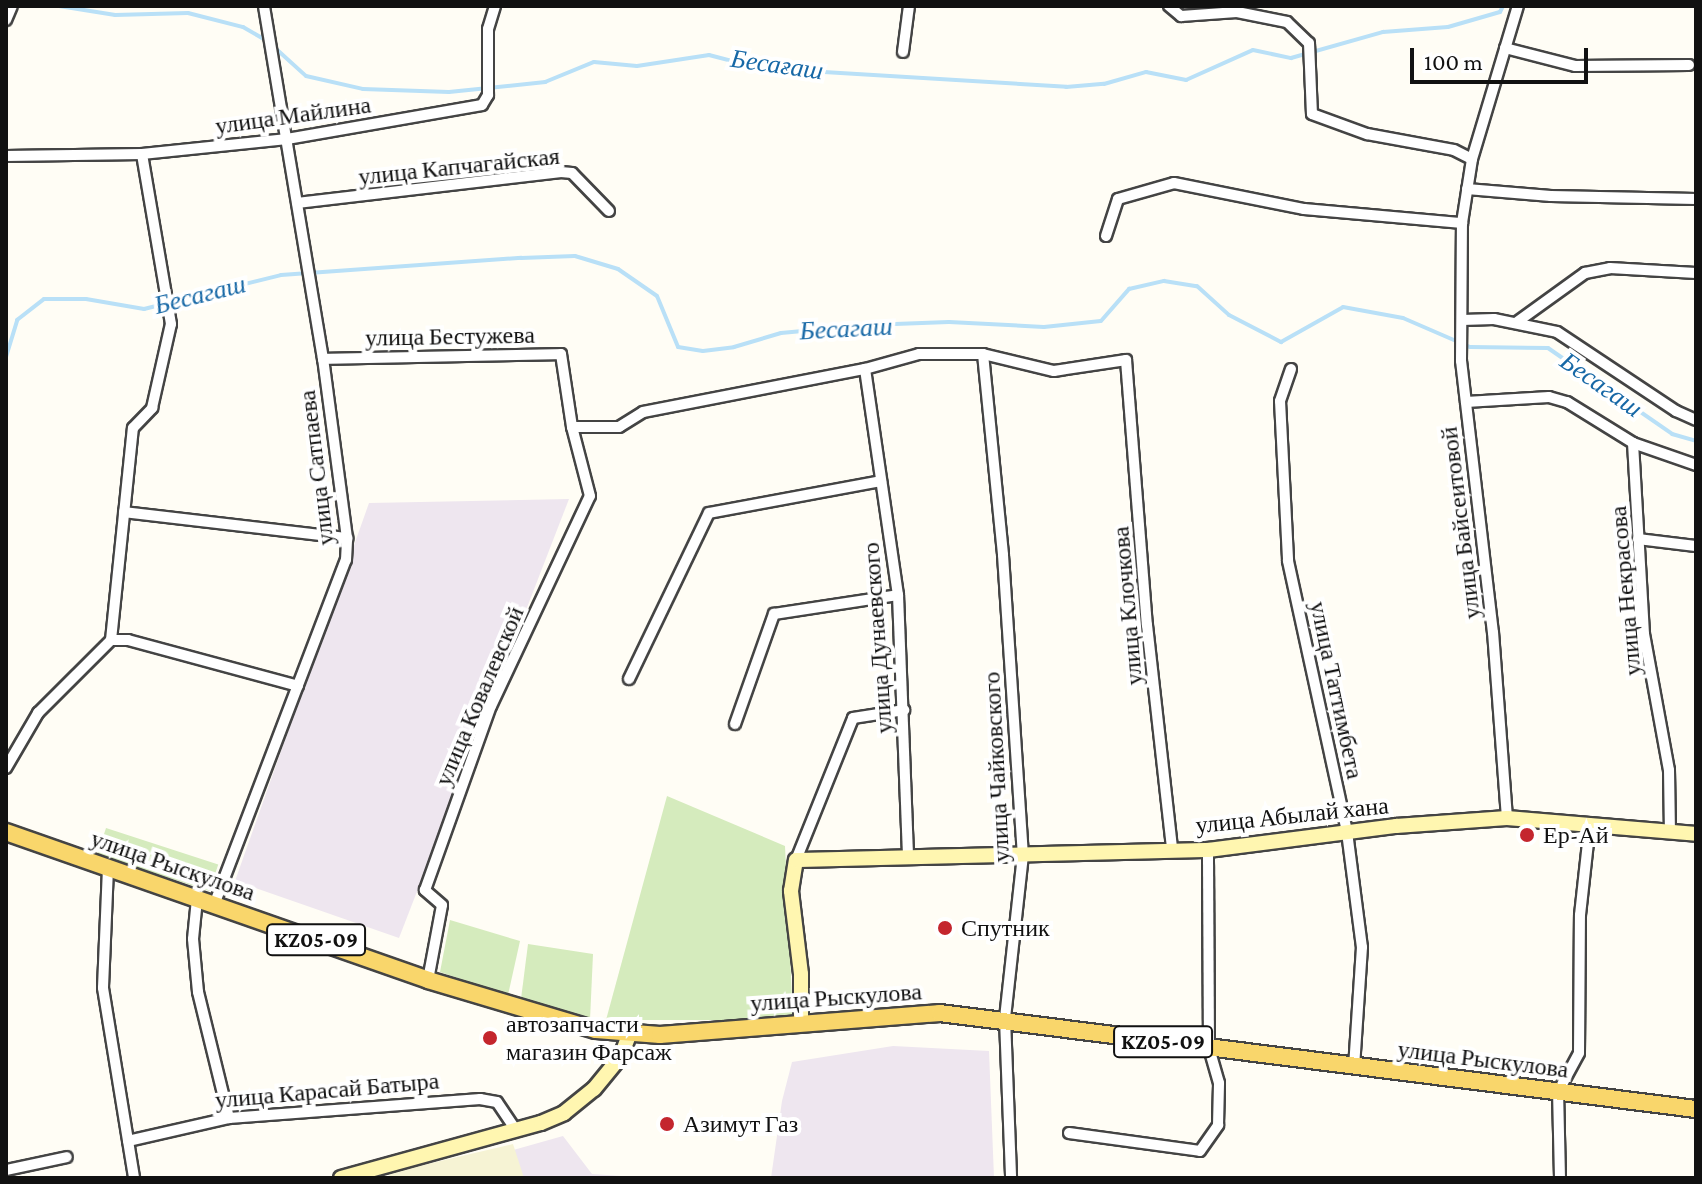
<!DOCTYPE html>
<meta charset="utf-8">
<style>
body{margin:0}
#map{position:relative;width:1702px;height:1184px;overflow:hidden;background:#fffdf5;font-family:"Crimson Pro",serif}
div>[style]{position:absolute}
.industrial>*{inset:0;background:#eee6ef}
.farmland>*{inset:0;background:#f6f3d4}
.green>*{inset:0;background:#d5ebbd;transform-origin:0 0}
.stream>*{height:4px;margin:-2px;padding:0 2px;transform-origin:2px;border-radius:2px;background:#b9e0f7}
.roads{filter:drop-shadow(2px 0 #444) drop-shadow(-2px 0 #444) drop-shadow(0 2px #444) drop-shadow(0 -2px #444)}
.street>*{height:10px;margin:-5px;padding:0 5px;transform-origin:5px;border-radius:5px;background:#fff}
.secondary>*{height:14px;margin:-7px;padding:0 7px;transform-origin:7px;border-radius:7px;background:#fff6b0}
.primary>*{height:16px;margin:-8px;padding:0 8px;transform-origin:8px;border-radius:8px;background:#f9d66b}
.dots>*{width:22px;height:22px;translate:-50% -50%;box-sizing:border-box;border:4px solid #fff;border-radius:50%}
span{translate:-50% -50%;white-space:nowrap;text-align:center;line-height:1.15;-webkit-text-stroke:8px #fff;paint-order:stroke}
.shield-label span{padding:2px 6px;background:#fff;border:2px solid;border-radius:6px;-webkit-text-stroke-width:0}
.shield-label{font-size:22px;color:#111;font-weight:700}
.street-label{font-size:24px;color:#111}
.poi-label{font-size:24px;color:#111}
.left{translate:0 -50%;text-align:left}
.water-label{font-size:26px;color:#1768a6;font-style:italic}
.frame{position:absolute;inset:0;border:8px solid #111;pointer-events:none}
.scale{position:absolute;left:1410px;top:48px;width:178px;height:36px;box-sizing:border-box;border:4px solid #111;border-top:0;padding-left:10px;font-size:24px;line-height:28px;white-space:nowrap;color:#111;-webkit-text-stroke:6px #fff;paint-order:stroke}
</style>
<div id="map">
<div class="industrial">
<div style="clip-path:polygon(569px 499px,399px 938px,235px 881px,369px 503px)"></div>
<div style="clip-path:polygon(893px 1046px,989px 1051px,994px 1178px,771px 1178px,782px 1101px,792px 1062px)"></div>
<div style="clip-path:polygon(563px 1136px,592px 1174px,651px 1178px,391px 1178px,481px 1159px)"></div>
</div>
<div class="farmland">
<div style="clip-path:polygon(513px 1144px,524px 1178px,390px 1178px,389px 1173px)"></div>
</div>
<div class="green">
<div style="clip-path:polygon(667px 796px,785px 846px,793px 1020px,606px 1020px)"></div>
<div style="left:106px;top:828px;width:118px;height:28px;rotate:18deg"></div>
<div style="clip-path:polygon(450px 920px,520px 941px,508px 995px,440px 972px)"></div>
<div style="clip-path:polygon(528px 944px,593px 954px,590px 1020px,521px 999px)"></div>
</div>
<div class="stream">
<div style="left:6px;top:6px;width:38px"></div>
<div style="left:59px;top:6px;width:57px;rotate:9.1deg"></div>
<div style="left:115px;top:15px;width:73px;rotate:-1.6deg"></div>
<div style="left:188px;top:13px;width:57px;rotate:14.3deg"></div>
<div style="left:243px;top:27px;width:28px;rotate:30deg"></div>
<div style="left:274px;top:47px;width:43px;rotate:42.2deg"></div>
<div style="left:306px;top:76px;width:58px;rotate:12.8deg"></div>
<div style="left:363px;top:89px;width:86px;rotate:2deg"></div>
<div style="left:449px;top:92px;width:97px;rotate:-5.9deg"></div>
<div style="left:545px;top:82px;width:53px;rotate:-22.2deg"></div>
<div style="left:594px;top:62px;width:43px;rotate:5.3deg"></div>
<div style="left:637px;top:66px;width:73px;rotate:-8.7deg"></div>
<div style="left:709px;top:55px;width:52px;rotate:14.6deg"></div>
<div style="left:759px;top:68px;width:308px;rotate:3.5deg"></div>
<div style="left:1066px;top:87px;width:38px;rotate:-5deg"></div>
<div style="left:1104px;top:84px;width:44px;rotate:-15.9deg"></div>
<div style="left:1146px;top:72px;width:41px;rotate:11.3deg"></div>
<div style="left:1186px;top:80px;width:73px;rotate:-24.1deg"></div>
<div style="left:1253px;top:50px;width:39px;rotate:12deg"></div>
<div style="left:1291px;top:58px;width:96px;rotate:-15.8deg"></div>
<div style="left:1383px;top:32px;width:65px;rotate:-4.4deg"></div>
<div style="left:1448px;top:27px;width:54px;rotate:-16.1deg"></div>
<div style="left:1500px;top:12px;width:7px;rotate:-63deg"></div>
<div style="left:6px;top:357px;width:39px;rotate:-73deg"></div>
<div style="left:17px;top:320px;width:34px;rotate:-38deg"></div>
<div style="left:44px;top:299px;width:42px"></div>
<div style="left:86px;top:299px;width:59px;rotate:9.8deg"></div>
<div style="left:144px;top:309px;width:141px;rotate:-13.9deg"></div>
<div style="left:281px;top:275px;width:241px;rotate:-4.1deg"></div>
<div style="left:521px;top:258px;width:54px;rotate:-2.1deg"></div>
<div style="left:575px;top:256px;width:45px;rotate:16.8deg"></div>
<div style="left:618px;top:269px;width:47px;rotate:34.7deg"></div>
<div style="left:657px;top:296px;width:55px;rotate:67.6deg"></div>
<div style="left:678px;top:347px;width:25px;rotate:9deg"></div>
<div style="left:703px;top:351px;width:31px;rotate:-7deg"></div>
<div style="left:734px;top:347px;width:49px;rotate:-16.6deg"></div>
<div style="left:781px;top:333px;width:87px;rotate:-5.3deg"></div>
<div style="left:868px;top:325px;width:81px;rotate:-2.1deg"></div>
<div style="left:949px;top:322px;width:95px;rotate:3deg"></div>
<div style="left:1044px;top:327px;width:57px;rotate:-6deg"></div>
<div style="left:1101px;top:321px;width:43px;rotate:-48.8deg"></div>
<div style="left:1129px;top:289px;width:36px;rotate:-13deg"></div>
<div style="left:1164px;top:281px;width:33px;rotate:9deg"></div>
<div style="left:1197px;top:286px;width:43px;rotate:42.2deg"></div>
<div style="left:1229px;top:315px;width:59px;rotate:27.4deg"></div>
<div style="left:1281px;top:342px;width:71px;rotate:-29.4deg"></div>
<div style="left:1343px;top:307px;width:61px;rotate:10.4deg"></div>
<div style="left:1403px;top:318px;width:73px;rotate:23.4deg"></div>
<div style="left:1470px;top:347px;width:78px;rotate:0.7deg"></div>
<div style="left:1548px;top:348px;width:151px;rotate:34.7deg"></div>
<div style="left:1672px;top:434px;width:25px;rotate:16deg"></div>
</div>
<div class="roads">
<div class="street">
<div style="left:1169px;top:6px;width:16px;rotate:40deg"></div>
<div style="left:1181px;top:16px;width:56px;rotate:-4.1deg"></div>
<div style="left:1237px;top:12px;width:51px;rotate:11.3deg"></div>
<div style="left:1287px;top:22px;width:30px;rotate:44deg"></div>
<div style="left:1309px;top:43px;width:71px;rotate:87.6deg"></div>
<div style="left:1312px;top:114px;width:59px;rotate:20deg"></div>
<div style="left:1367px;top:134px;width:88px;rotate:10.4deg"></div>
<div style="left:1454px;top:150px;width:20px;rotate:27deg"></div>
<div style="left:6px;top:20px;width:15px;rotate:-67deg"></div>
<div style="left:1505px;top:48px;width:72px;rotate:14.4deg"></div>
<div style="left:1575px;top:66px;width:114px;rotate:-0.5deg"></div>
<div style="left:903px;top:52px;width:46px;rotate:-82.6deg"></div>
<div style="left:6px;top:156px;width:136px;rotate:-0.8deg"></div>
<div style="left:142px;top:154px;width:146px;rotate:-5.9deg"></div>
<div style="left:287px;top:139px;width:198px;rotate:-9.9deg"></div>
<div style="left:482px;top:105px;width:12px;rotate:-59deg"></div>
<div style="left:488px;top:95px;width:66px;rotate:-90deg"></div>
<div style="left:488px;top:29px;width:24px;rotate:-73deg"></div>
<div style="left:1467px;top:189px;width:84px;rotate:4.8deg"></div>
<div style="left:1551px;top:196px;width:145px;rotate:1.2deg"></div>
<div style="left:297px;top:203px;width:266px;rotate:-6.7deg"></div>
<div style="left:561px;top:172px;width:11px;rotate:5deg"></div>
<div style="left:572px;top:173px;width:53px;rotate:45.8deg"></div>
<div style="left:1106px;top:236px;width:39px;rotate:-72deg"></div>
<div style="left:1118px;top:199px;width:58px;rotate:-15.9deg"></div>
<div style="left:1174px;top:183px;width:133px;rotate:11.3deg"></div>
<div style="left:1304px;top:209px;width:159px;rotate:5.1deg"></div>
<div style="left:1462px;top:320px;width:32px;rotate:-2deg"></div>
<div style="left:1494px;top:319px;width:64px;rotate:11.7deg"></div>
<div style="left:1557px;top:332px;width:143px;rotate:33.6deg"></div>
<div style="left:1676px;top:411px;width:22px;rotate:24deg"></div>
<div style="left:1517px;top:322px;width:84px;rotate:-35.8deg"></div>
<div style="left:1585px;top:273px;width:25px;rotate:-11deg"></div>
<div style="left:1610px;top:268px;width:86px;rotate:3.3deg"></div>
<div style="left:983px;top:354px;width:202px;rotate:84.3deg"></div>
<div style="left:1003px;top:555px;width:301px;rotate:86.2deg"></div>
<div style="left:1023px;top:855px;width:165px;rotate:96.3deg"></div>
<div style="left:1005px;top:1019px;width:159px;rotate:87.8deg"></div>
<div style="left:323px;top:359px;width:238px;rotate:-1.2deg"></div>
<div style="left:561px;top:354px;width:74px;rotate:81.4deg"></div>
<div style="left:572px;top:427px;width:47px"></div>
<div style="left:619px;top:427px;width:28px;rotate:-32deg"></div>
<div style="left:643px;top:412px;width:226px;rotate:-11deg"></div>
<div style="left:865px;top:369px;width:56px;rotate:-15.5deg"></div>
<div style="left:919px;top:354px;width:64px"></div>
<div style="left:983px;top:354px;width:73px;rotate:13.5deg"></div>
<div style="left:1054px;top:371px;width:73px;rotate:-8.7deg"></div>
<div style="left:1126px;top:360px;width:266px;rotate:85.5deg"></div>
<div style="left:1147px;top:625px;width:225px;rotate:83.6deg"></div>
<div style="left:865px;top:369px;width:228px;rotate:81.7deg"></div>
<div style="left:898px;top:595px;width:262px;rotate:87.8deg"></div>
<div style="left:1291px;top:369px;width:34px;rotate:109deg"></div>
<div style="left:1280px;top:401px;width:160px;rotate:87.1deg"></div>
<div style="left:1288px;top:561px;width:277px;rotate:77.7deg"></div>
<div style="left:1347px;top:832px;width:116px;rotate:82.6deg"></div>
<div style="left:1362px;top:947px;width:121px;rotate:93.8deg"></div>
<div style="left:1466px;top:402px;width:83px;rotate:-3.4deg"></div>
<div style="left:1549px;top:397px;width:19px;rotate:16deg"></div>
<div style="left:1567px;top:402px;width:78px;rotate:31.8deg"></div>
<div style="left:1633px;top:443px;width:67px;rotate:19.2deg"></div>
<div style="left:1633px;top:443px;width:191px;rotate:86.7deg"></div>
<div style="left:1644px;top:634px;width:138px;rotate:79.6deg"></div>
<div style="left:1669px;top:770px;width:61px;rotate:89.1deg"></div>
<div style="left:124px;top:512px;width:225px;rotate:6.7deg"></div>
<div style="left:1638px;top:539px;width:58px;rotate:6.9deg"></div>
<div style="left:111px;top:640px;width:17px"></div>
<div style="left:128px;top:640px;width:176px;rotate:15.1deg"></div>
<div style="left:629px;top:679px;width:184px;rotate:-64.3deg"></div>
<div style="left:709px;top:513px;width:175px;rotate:-10.5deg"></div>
<div style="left:735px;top:724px;width:117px;rotate:-70.5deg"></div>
<div style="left:774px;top:614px;width:125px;rotate:-8.7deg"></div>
<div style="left:6px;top:768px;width:64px;rotate:-59.8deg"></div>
<div style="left:38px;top:713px;width:103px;rotate:-45deg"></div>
<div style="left:111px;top:640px;width:213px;rotate:-84.1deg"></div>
<div style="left:133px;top:428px;width:28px;rotate:-46deg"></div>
<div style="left:152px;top:408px;width:86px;rotate:-77.3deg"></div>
<div style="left:171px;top:324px;width:172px;rotate:-99.7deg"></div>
<div style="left:1507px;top:818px;width:186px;rotate:-94.3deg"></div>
<div style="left:1493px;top:633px;width:274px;rotate:-96.7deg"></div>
<div style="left:1461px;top:361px;width:138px;rotate:-89.6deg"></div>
<div style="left:1462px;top:223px;width:65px;rotate:-81.1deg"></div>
<div style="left:1472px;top:159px;width:160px;rotate:-73.3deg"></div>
<div style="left:796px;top:860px;width:153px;rotate:-68.1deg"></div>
<div style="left:853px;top:718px;width:52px;rotate:-8.9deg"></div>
<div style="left:108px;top:868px;width:120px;rotate:92.4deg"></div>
<div style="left:103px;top:988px;width:193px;rotate:80.7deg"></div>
<div style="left:197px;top:899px;width:40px;rotate:95.7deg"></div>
<div style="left:193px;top:939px;width:53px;rotate:84.6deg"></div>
<div style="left:198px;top:992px;width:130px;rotate:76.2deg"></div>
<div style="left:214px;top:905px;width:369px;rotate:-69.1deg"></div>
<div style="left:346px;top:560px;width:22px;rotate:-87deg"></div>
<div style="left:347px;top:538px;width:181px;rotate:-97.6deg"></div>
<div style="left:323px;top:359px;width:358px;rotate:-99.5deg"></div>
<div style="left:428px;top:980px;width:76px;rotate:-79.4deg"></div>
<div style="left:442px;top:905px;width:23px;rotate:-139deg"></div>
<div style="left:425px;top:890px;width:195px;rotate:-70.3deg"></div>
<div style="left:491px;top:706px;width:232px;rotate:-64.8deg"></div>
<div style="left:590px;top:496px;width:71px;rotate:-104.6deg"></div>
<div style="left:1069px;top:1133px;width:132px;rotate:7.8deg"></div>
<div style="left:1200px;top:1151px;width:32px;rotate:-55deg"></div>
<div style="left:1218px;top:1125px;width:42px;rotate:-88.6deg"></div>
<div style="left:1219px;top:1083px;width:35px;rotate:-106deg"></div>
<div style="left:1209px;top:1049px;width:199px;rotate:-90.3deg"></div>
<div style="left:128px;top:1141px;width:104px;rotate:-12.8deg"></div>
<div style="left:229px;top:1118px;width:252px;rotate:-4.3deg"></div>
<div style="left:480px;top:1099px;width:17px;rotate:10deg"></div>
<div style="left:497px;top:1102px;width:34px;rotate:56deg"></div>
<div style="left:6px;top:1170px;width:62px;rotate:-12deg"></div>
<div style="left:1560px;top:1178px;width:86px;rotate:-91.3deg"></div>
<div style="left:1558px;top:1092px;width:44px;rotate:-61.7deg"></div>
<div style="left:1579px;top:1053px;width:138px;rotate:-89.6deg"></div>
<div style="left:1580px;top:915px;width:92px;rotate:-83.7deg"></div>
</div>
<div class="secondary">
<div style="left:801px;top:1022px;width:48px;rotate:-90deg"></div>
<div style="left:801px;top:974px;width:84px;rotate:-96.9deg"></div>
<div style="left:791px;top:891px;width:31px;rotate:-81deg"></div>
<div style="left:796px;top:860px;width:412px;rotate:-1.4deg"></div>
<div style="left:1208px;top:850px;width:190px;rotate:-7.3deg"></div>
<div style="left:1396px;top:826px;width:111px;rotate:-4.1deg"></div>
<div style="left:1507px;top:818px;width:190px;rotate:4.8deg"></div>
<div style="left:341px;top:1178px;width:207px;rotate:-15.4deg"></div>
<div style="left:541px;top:1123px;width:25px;rotate:-23deg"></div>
<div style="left:564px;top:1113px;width:38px;rotate:-39deg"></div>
<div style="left:594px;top:1089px;width:43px;rotate:-50.7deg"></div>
<div style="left:621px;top:1056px;width:22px;rotate:-69deg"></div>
</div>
<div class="primary">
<div style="left:6px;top:832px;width:447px;rotate:19.3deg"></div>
<div style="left:428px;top:980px;width:175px;rotate:16.6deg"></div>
<div style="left:596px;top:1030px;width:64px;rotate:4.5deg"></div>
<div style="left:660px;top:1035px;width:281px;rotate:-4.5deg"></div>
<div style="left:940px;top:1013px;width:762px;rotate:7.24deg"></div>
</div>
</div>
<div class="dots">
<div style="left:1527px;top:835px;background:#c4262e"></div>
<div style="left:945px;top:928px;background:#c4262e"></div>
<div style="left:490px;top:1038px;background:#c4262e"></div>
<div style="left:667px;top:1124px;background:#c4262e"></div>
</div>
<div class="shield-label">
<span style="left:316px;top:940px">KZ05-09</span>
<span style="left:1163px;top:1042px">KZ05-09</span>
</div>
<div class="street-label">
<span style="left:293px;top:115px;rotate:-8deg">улица Майлина</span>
<span style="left:459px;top:166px;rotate:-6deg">улица Капчагайская</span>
<span style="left:450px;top:336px;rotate:-1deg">улица Бестужева</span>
<span style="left:316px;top:468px;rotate:-97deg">улица Сатпаева</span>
<span style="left:1460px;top:523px;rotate:-97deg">улица Байсеитовой</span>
<span style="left:1625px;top:591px;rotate:-95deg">улица Некрасова</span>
<span style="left:1127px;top:606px;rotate:-95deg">улица Клочкова</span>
<span style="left:877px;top:638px;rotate:-94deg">улица Дунаевского</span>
<span style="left:1337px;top:690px;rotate:78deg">улица Таттимбета</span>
<span style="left:479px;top:696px;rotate:-67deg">улица Ковалевской</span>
<span style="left:996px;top:767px;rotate:-93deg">улица Чайковского</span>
<span style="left:1292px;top:815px;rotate:-6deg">улица Абылай хана</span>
<span style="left:173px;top:865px;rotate:19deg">улица Рыскулова</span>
<span style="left:836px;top:997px;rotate:-4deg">улица Рыскулова</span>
<span style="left:1483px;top:1059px;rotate:7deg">улица Рыскулова</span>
<span style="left:327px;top:1090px;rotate:-5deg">улица Карасай Батыра</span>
</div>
<div class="poi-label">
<span class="left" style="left:1543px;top:835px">Ер-Ай</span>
<span class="left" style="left:961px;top:928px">Спутник</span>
<span class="left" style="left:506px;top:1038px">автозапчасти<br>магазин Фарсаж</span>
<span class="left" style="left:683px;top:1124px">Азимут Газ</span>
</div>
<div class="water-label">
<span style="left:777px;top:65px;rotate:8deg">Бесағаш</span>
<span style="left:200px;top:295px;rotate:-14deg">Бесагаш</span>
<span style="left:846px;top:329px;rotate:-3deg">Бесагаш</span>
<span style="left:1601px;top:385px;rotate:35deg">Бесагаш</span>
</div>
<div class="frame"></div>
<div class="scale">100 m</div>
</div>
